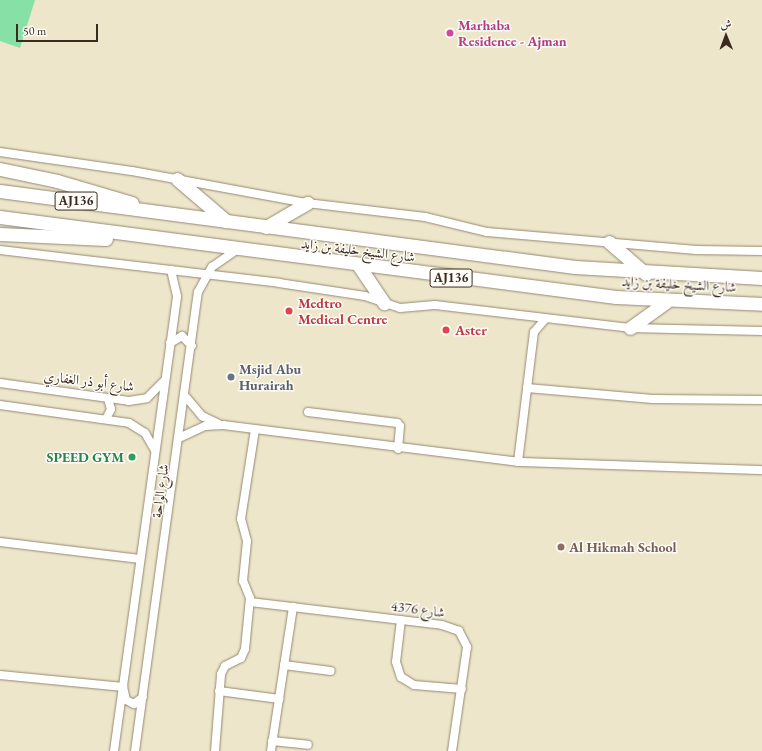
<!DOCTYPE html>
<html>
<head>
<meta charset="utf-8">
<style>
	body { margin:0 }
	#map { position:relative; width:762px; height:751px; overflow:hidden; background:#eee6ca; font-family:"EB Garamond",Amiri,serif }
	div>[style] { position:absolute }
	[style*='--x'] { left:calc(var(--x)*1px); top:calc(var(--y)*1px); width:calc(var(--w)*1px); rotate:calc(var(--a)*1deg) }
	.green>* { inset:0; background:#87e0a6 }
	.roads { filter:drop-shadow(0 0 1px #948874) drop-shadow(0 0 1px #948874) }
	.street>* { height:8px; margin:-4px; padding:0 4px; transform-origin:4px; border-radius:4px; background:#fff }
	.primary>* { height:13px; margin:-6.5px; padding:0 6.5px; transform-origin:6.5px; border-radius:6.5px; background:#fff }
	.dots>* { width:11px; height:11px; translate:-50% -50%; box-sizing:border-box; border:2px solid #fdfcf7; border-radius:50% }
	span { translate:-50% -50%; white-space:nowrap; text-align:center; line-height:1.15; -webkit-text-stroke:3px #fdfcf7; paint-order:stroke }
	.shield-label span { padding:1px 3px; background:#fdfcf7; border:1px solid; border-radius:3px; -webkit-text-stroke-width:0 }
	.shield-label { font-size:13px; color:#3b2a1e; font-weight:700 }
	.hotel-label { font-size:14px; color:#b23c85; font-weight:700 }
	.left { translate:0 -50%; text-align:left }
	.street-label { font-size:14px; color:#3b2a1e }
	.health-label { font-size:14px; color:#be3a42; font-weight:700 }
	.worship-label { font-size:14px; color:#5b616d; font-weight:700 }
	.leisure-label { font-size:14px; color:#27864d; font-weight:700 }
	.right { translate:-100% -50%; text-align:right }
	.education-label { font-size:14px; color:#785e54; font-weight:700 }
	.north { position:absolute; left:706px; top:16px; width:40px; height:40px; -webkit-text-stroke:3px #fdfcf7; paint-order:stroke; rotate:359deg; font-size:11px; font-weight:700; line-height:16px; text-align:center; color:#3b2a1e }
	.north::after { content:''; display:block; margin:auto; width:14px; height:18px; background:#3b2a1e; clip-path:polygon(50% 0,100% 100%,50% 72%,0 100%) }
	.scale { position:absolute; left:16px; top:24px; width:82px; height:18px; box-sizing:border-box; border:2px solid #3b2a1e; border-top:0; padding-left:5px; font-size:12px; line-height:14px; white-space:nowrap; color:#3b2a1e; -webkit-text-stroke:3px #fdfcf7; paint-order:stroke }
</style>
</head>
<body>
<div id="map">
	<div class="green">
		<div style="clip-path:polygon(0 0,35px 0,20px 48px,0 41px)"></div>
	</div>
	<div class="roads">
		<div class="street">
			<div style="--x:0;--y:152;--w:133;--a:8.2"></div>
			<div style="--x:132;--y:171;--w:178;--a:10.4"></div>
			<div style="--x:307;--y:203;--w:119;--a:6.8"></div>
			<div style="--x:425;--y:217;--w:64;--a:13.6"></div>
			<div style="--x:487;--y:232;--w:210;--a:4.9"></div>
			<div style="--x:696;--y:250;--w:66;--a:0.9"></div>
			<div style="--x:0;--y:250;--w:281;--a:6.7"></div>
			<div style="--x:279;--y:283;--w:87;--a:8.6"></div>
			<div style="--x:365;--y:296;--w:37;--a:19"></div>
			<div style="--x:400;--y:308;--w:35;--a:-5"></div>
			<div style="--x:435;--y:305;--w:196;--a:6.7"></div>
			<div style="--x:630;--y:328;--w:132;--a:1.3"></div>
			<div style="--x:170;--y:343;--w:14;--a:-30"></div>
			<div style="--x:182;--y:336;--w:14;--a:45"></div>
			<div style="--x:0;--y:383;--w:130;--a:7.9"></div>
			<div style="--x:129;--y:401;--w:18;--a:-9"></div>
			<div style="--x:147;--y:398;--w:24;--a:-45"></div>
			<div style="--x:527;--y:388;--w:126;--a:5"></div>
			<div style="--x:653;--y:399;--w:109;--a:0.5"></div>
			<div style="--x:186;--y:397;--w:25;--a:50"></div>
			<div style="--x:202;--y:416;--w:19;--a:25"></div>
			<div style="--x:0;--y:405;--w:130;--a:7.9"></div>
			<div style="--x:129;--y:423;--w:19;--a:32"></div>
			<div style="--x:145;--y:433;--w:20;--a:60"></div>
			<div style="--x:308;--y:412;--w:90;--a:7"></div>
			<div style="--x:397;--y:423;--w:4;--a:45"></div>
			<div style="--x:400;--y:426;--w:23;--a:95"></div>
			<div style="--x:106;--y:419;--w:11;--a:-63"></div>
			<div style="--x:111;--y:409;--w:10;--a:-107"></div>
			<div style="--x:181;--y:437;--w:26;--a:-25"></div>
			<div style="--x:205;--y:426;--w:18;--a:-3"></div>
			<div style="--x:223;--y:425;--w:297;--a:7.1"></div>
			<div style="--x:518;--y:462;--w:244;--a:1.9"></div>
			<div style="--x:518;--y:462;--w:131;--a:-83"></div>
			<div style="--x:534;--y:332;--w:18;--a:-49"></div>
			<div style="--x:0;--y:542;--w:141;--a:6.9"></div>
			<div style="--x:250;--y:602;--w:193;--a:6.8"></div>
			<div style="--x:442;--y:625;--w:18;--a:19"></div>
			<div style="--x:459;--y:631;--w:18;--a:63"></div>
			<div style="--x:467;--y:647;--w:105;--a:98.2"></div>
			<div style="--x:401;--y:620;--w:42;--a:96.8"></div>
			<div style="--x:396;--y:662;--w:16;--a:72"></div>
			<div style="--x:401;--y:677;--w:15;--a:32"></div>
			<div style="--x:414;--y:685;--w:48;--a:4.8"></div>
			<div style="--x:284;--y:665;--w:47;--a:7.3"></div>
			<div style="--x:0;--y:675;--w:124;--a:5.6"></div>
			<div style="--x:123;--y:687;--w:13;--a:77"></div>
			<div style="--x:126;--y:700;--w:9;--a:27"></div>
			<div style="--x:134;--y:704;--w:11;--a:-38"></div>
			<div style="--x:219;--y:691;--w:61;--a:7.6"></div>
			<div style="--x:272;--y:741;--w:36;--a:6"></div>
			<div style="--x:114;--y:751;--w:459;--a:-82.1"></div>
			<div style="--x:177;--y:296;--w:27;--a:-103"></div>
			<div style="--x:135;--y:751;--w:463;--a:-82.2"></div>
			<div style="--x:198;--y:292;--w:29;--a:-61"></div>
			<div style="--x:212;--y:267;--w:29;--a:-35"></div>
			<div style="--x:215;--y:751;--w:77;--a:-85.5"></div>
			<div style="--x:221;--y:674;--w:9;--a:-63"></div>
			<div style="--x:225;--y:666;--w:18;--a:-27"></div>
			<div style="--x:241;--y:658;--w:10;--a:-66"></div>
			<div style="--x:245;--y:649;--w:51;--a:-84.4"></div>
			<div style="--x:250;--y:598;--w:18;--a:-112"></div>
			<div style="--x:243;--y:581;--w:40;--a:-84.3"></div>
			<div style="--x:247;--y:541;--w:23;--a:-105"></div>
			<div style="--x:241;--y:519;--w:90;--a:-81.1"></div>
			<div style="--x:271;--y:751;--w:146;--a:-81.3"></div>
		</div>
		<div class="primary">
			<div style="--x:0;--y:169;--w:58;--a:11.9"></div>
			<div style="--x:57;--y:181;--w:78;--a:16.3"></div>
			<div style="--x:177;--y:179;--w:65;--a:40.6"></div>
			<div style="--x:0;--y:191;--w:580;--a:7.53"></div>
			<div style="--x:575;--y:267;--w:187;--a:3.4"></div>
			<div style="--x:0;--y:217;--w:621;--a:7.4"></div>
			<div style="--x:616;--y:297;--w:146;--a:2.7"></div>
			<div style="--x:266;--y:227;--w:48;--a:-30.3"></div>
			<div style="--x:0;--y:234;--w:106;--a:2.7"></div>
			<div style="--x:609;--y:242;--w:49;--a:40.9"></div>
			<div style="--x:359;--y:266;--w:45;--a:56"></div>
			<div style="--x:630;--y:328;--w:44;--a:-35.8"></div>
		</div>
	</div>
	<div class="dots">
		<div style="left:450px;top:33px;background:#d1479c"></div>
		<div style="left:289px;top:311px;background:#e0444e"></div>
		<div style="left:446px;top:330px;background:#e0444e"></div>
		<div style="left:231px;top:377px;background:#6b7280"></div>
		<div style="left:132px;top:457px;background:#2e9e5b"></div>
		<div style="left:561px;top:547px;background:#8d6e63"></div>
	</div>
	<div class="shield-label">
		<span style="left:76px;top:201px">AJ136</span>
		<span style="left:451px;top:278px">AJ136</span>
	</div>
	<div class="hotel-label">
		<span class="left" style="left:458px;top:33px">Marhaba<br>Residence - Ajman</span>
	</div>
	<div class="street-label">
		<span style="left:358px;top:250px;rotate:7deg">شارع الشيخ خليفة بن زايد</span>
		<span style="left:679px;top:284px;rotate:3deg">شارع الشيخ خليفة بن زايد</span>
		<span style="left:89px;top:381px;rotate:7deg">شارع أبو ذر الغفاري</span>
		<span style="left:160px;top:491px;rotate:-82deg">شارع الواحة</span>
		<span style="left:418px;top:609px;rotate:7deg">شارع 4376</span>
	</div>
	<div class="health-label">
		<span class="left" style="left:298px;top:311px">Medtro<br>Medical Centre</span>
		<span class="left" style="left:455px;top:330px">Aster</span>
	</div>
	<div class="worship-label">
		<span class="left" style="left:239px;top:377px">Msjid Abu<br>Hurairah</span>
	</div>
	<div class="leisure-label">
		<span class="right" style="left:124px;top:457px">SPEED GYM</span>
	</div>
	<div class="education-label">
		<span class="left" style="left:569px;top:547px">Al Hikmah School</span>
	</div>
	<div class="north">ش</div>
	<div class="scale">50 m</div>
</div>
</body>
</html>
